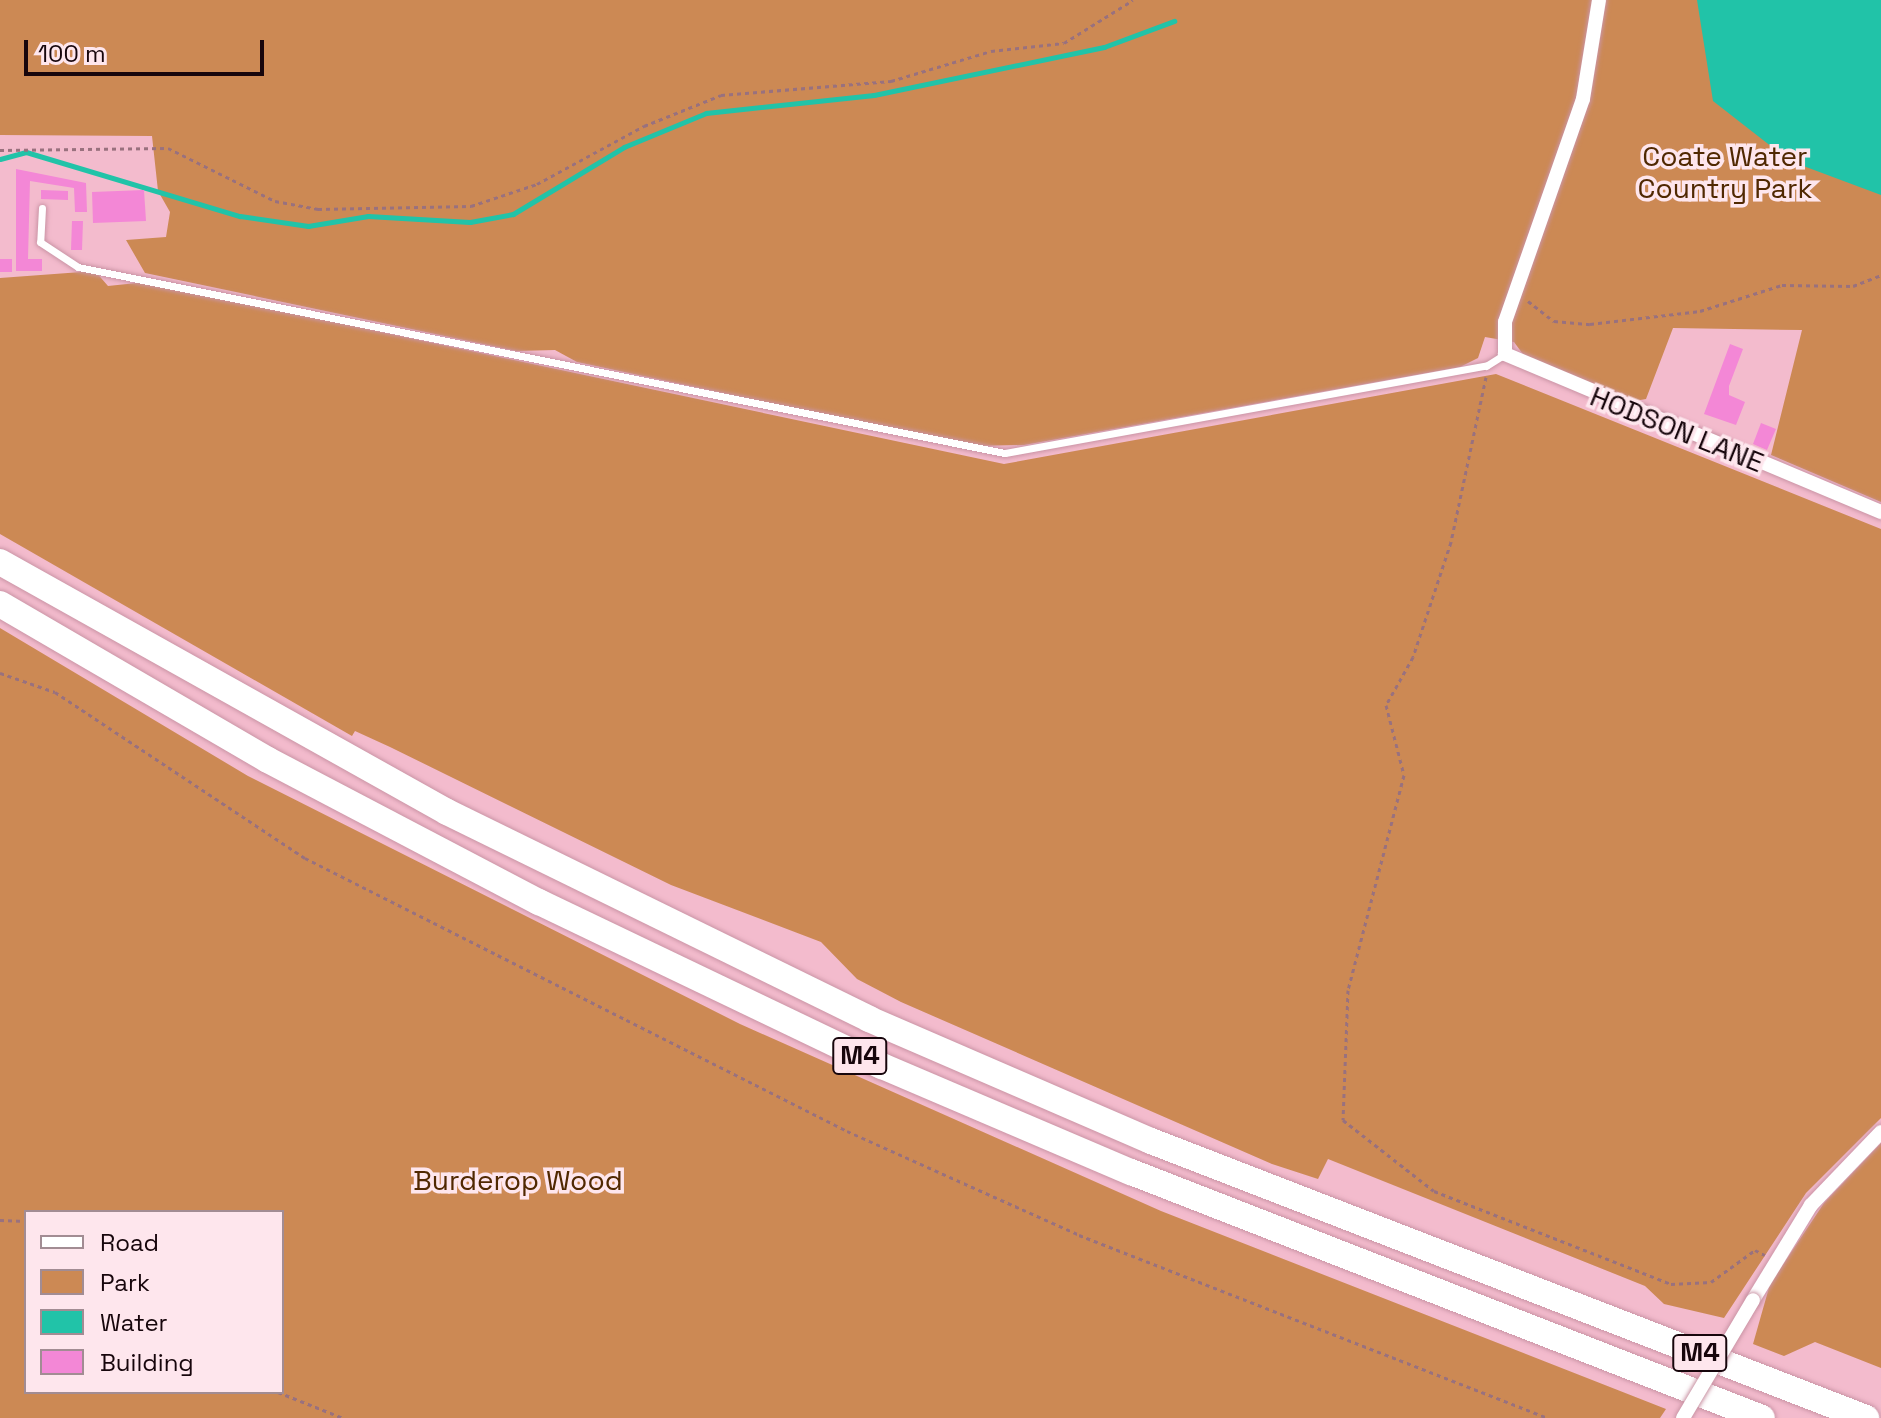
<!DOCTYPE html>
<html>
<head>
<meta charset="utf-8">
<style>
	body { margin:0 }
	#map { position:relative; width:1881px; height:1418px; overflow:hidden; background:#f3bbcd; font-family:"Space Grotesk",sans-serif }
	div>[style] { position:absolute }
	[style*='--x'] { left:calc(var(--x)*1px); top:calc(var(--y)*1px); width:calc(var(--w)*1px); rotate:calc(var(--a)*1deg) }
	.green>* { inset:0; background:#cc8954 }
	.water>* { inset:0; background:#21c3a8 }
	.stream>* { height:5px; margin:-2.5px; padding:0 2.5px; transform-origin:2.5px; border-radius:2.5px; background:#21c3a8 }
	.building>* { inset:0; background:#f387d6 }
	.path>* { height:3px; margin-top:-1.5px; transform-origin:0; background:repeating-linear-gradient(90deg,#99717e 0 4px,transparent 0 8px) }
	.roads { filter:drop-shadow(0 0 2px #ca94a5) drop-shadow(0 0 2px #ca94a5) }
	.service>* { height:7px; margin:-3.5px; padding:0 3.5px; transform-origin:3.5px; border-radius:3.5px; background:#fff }
	.minor>* { height:14px; margin:-7px; padding:0 7px; transform-origin:7px; border-radius:7px; background:#fff }
	.motorway>* { height:26px; margin:-13px; padding:0 13px; transform-origin:13px; border-radius:13px; background:#fff }
	.bridges { filter:drop-shadow(0 0 2px #ca94a5) drop-shadow(0 0 2px #ca94a5) }
	.minor-bridge>* { height:14px; margin:-7px; padding:0 7px; transform-origin:7px; border-radius:7px; background:#fff }
	span { translate:-50% -50%; white-space:nowrap; text-align:center; line-height:1.15; -webkit-text-stroke:7px #fee6ed; paint-order:stroke }
	.shield-label span { padding:2px 6px; background:#fee6ed; border:2px solid; border-radius:6px; -webkit-text-stroke-width:0 }
	.shield-label { font-size:26px; color:#17060c; font-weight:700 }
	.park-label { font-size:28px; color:#502801 }
	.street-label { font-size:28px; color:#17060c }
	.legend { position:absolute; left:24px; top:1210px; width:260px; height:184px; box-sizing:border-box; background:#fee6ed; border:2px solid #a28c93; margin:0; padding:10px 14px; list-style:none; font-size:24px; color:#17060c }
	.legend li { display:flex; align-items:center; gap:16px; height:40px }
	.legend b { width:40px; border:2px solid #a28c93 }
	.scale { position:absolute; left:24px; top:40px; width:240px; height:36px; box-sizing:border-box; border:4px solid #17060c; border-top:0; padding-left:10px; font-size:24px; line-height:28px; white-space:nowrap; color:#17060c; -webkit-text-stroke:6px #fee6ed; paint-order:stroke }
</style>
</head>
<body>
<div id="map">
	<div class="green">
		<div style="clip-path:polygon(0 0,1881px 0,1881px 502px,1771px 455px,1802px 330px,1673px 328px,1646px 399px,1629px 402px,1525px 357px,1514px 342px,1485px 337px,1478px 358px,1460px 367px,1024px 445px,973px 446px,577px 362px,555px 350px,516px 351px,145px 273px,126px 240px,166px 237px,170px 212px,158px 191px,152px 136px,0 135px)"></div>
		<div style="clip-path:polygon(95px 271px,108px 286px,146px 282px,1004px 464px,1496px 374px,1881px 529px,1881px 1118px,1806px 1193px,1724px 1318px,1664px 1304px,1645px 1286px,1328px 1159px,1318px 1179px,1272px 1164px,901px 1002px,857px 979px,821px 942px,671px 885px,390px 747px,355px 731px,352px 736px,0 534px,0 278px)"></div>
		<div style="clip-path:polygon(evenodd,0 628px,248px 776px,740px 1024px,1161px 1211px,1666px 1409px,1660px 1418px,0 1418px,0 628px,282px 1212px,282px 1392px,26px 1392px,26px 1212px,282px 1212px)"></div>
		<div style="clip-path:polygon(1881px 1143px,1881px 1368px,1815px 1342px,1784px 1356px,1753px 1344px,1770px 1284px,1824px 1203px)"></div>
	</div>
	<div class="water">
		<div style="clip-path:polygon(1697px 0,1881px 0,1881px 195px,1790px 161px,1713px 101px)"></div>
	</div>
	<div class="stream">
		<div style="--x:0;--y:159;--w:27;--a:-15"></div>
		<div style="--x:26;--y:152;--w:223;--a:16.7"></div>
		<div style="--x:240;--y:216;--w:69;--a:8.4"></div>
		<div style="--x:308;--y:226;--w:61;--a:-9.5"></div>
		<div style="--x:368;--y:216;--w:102;--a:3.4"></div>
		<div style="--x:470;--y:222;--w:44;--a:-10.5"></div>
		<div style="--x:513;--y:214;--w:130;--a:-31.1"></div>
		<div style="--x:624;--y:147;--w:89;--a:-22.5"></div>
		<div style="--x:706;--y:113;--w:169;--a:-6.1"></div>
		<div style="--x:874;--y:95;--w:235;--a:-11.8"></div>
		<div style="--x:1104;--y:47;--w:75;--a:-20.4"></div>
	</div>
	<div class="building">
		<div style="clip-path:polygon(16px 169px,86px 183px,87px 212px,75px 212px,74px 188px,30px 181px,28px 259px,42px 259px,42px 271px,16px 271px)"></div>
		<div style="clip-path:polygon(41px 190px,68px 191px,68px 200px,41px 199px)"></div>
		<div style="clip-path:polygon(144px 190px,146px 221px,93px 223px,92px 192px)"></div>
		<div style="clip-path:polygon(72px 221px,83px 221px,82px 250px,71px 250px)"></div>
		<div style="clip-path:polygon(0 259px,12px 259px,12px 272px,0 272px)"></div>
		<div style="clip-path:polygon(1730px 344px,1743px 349px,1729px 386px,1729px 395px,1745px 402px,1736px 425px,1704px 414px)"></div>
		<div style="clip-path:polygon(1761px 423px,1776px 429px,1767px 450px,1753px 444px)"></div>
	</div>
	<div class="path">
		<div style="--x:0;--y:150;--w:168;--a:-0.7"></div>
		<div style="--x:168;--y:148;--w:119;--a:26.4"></div>
		<div style="--x:275;--y:201;--w:44;--a:10.5"></div>
		<div style="--x:318;--y:209;--w:153;--a:-1.1"></div>
		<div style="--x:471;--y:206;--w:70;--a:-18.4"></div>
		<div style="--x:537;--y:184;--w:122;--a:-28.5"></div>
		<div style="--x:644;--y:126;--w:83;--a:-21.9"></div>
		<div style="--x:721;--y:95;--w:171;--a:-4.7"></div>
		<div style="--x:891;--y:81;--w:104;--a:-16.7"></div>
		<div style="--x:991;--y:51;--w:73;--a:-6.3"></div>
		<div style="--x:1064;--y:43;--w:81;--a:-31.9"></div>
		<div style="--x:1528;--y:301;--w:33;--a:38"></div>
		<div style="--x:1554;--y:321;--w:36;--a:5"></div>
		<div style="--x:1590;--y:324;--w:111;--a:-6.7"></div>
		<div style="--x:1700;--y:311;--w:86;--a:-17.6"></div>
		<div style="--x:1782;--y:285;--w:71;--a:0.8"></div>
		<div style="--x:1853;--y:286;--w:30;--a:-21"></div>
		<div style="--x:1486;--y:377;--w:169;--a:102"></div>
		<div style="--x:1451;--y:542;--w:121;--a:108.3"></div>
		<div style="--x:1413;--y:657;--w:55;--a:119.4"></div>
		<div style="--x:1386;--y:705;--w:72;--a:75.6"></div>
		<div style="--x:1404;--y:775;--w:222;--a:104.6"></div>
		<div style="--x:1348;--y:990;--w:130;--a:92.2"></div>
		<div style="--x:1343;--y:1120;--w:115;--a:38"></div>
		<div style="--x:1434;--y:1191;--w:255;--a:21.4"></div>
		<div style="--x:1671;--y:1284;--w:40;--a:-2.9"></div>
		<div style="--x:1711;--y:1282;--w:54;--a:-36"></div>
		<div style="--x:1755;--y:1250;--w:11;--a:27"></div>
		<div style="--x:0;--y:673;--w:58;--a:19.1"></div>
		<div style="--x:55;--y:692;--w:300;--a:33.6"></div>
		<div style="--x:305;--y:858;--w:607;--a:26.73"></div>
		<div style="--x:847;--y:1131;--w:254;--a:24.1"></div>
		<div style="--x:1079;--y:1235;--w:503;--a:21.32"></div>
		<div style="--x:0;--y:1220;--w:26;--a:2"></div>
		<div style="--x:278;--y:1392;--w:70;--a:21.8"></div>
	</div>
	<div class="roads">
		<div class="service">
			<div style="--x:42;--y:208;--w:34;--a:93"></div>
			<div style="--x:40;--y:242;--w:45;--a:33.3"></div>
			<div style="--x:78;--y:267;--w:945;--a:11.35"></div>
			<div style="--x:1005;--y:453;--w:489;--a:-10.3"></div>
			<div style="--x:1486;--y:366;--w:22;--a:-32"></div>
		</div>
		<div class="minor">
			<div style="--x:1599;--y:0;--w:100;--a:99.2"></div>
			<div style="--x:1583;--y:99;--w:236;--a:109.3"></div>
			<div style="--x:1505;--y:322;--w:32;--a:90"></div>
			<div style="--x:1505;--y:354;--w:408;--a:22.8"></div>
			<div style="--x:1753;--y:1300;--w:111;--a:-58.6"></div>
			<div style="--x:1811;--y:1205;--w:101;--a:-46.2"></div>
		</div>
		<div class="motorway">
			<div style="--x:0;--y:562;--w:512;--a:29.22"></div>
			<div style="--x:447;--y:812;--w:470;--a:26.1"></div>
			<div style="--x:869;--y:1019;--w:307;--a:23.4"></div>
			<div style="--x:1151;--y:1141;--w:767;--a:21.18"></div>
			<div style="--x:0;--y:604;--w:310;--a:30.2"></div>
			<div style="--x:268;--y:760;--w:306;--a:27.7"></div>
			<div style="--x:539;--y:902;--w:380;--a:25.6"></div>
			<div style="--x:882;--y:1066;--w:271;--a:23.1"></div>
			<div style="--x:1131;--y:1172;--w:677;--a:21.3"></div>
		</div>
	</div>
	<div class="bridges">
		<div class="minor-bridge">
			<div style="--x:1683;--y:1418;--w:137;--a:-59.3"></div>
		</div>
	</div>
	<div class="shield-label">
		<span style="left:860px;top:1056px">M4</span>
		<span style="left:1700px;top:1353px">M4</span>
	</div>
	<div class="park-label">
		<span style="left:1725px;top:172px">Coate Water<br>Country Park</span>
		<span style="left:518px;top:1180px">Burderop Wood</span>
	</div>
	<div class="street-label">
		<span style="left:1677px;top:429px;rotate:22deg">HODSON LANE</span>
	</div>
	<ul class="legend">
	<li><b style="height:10px;background:#fff"></b>Road</li>
	<li><b style="height:22px;background:#cc8954"></b>Park</li>
	<li><b style="height:22px;background:#21c3a8"></b>Water</li>
	<li><b style="height:22px;background:#f387d6"></b>Building</li>
	</ul>
	<div class="scale">100 m</div>
</div>
</body>
</html>
